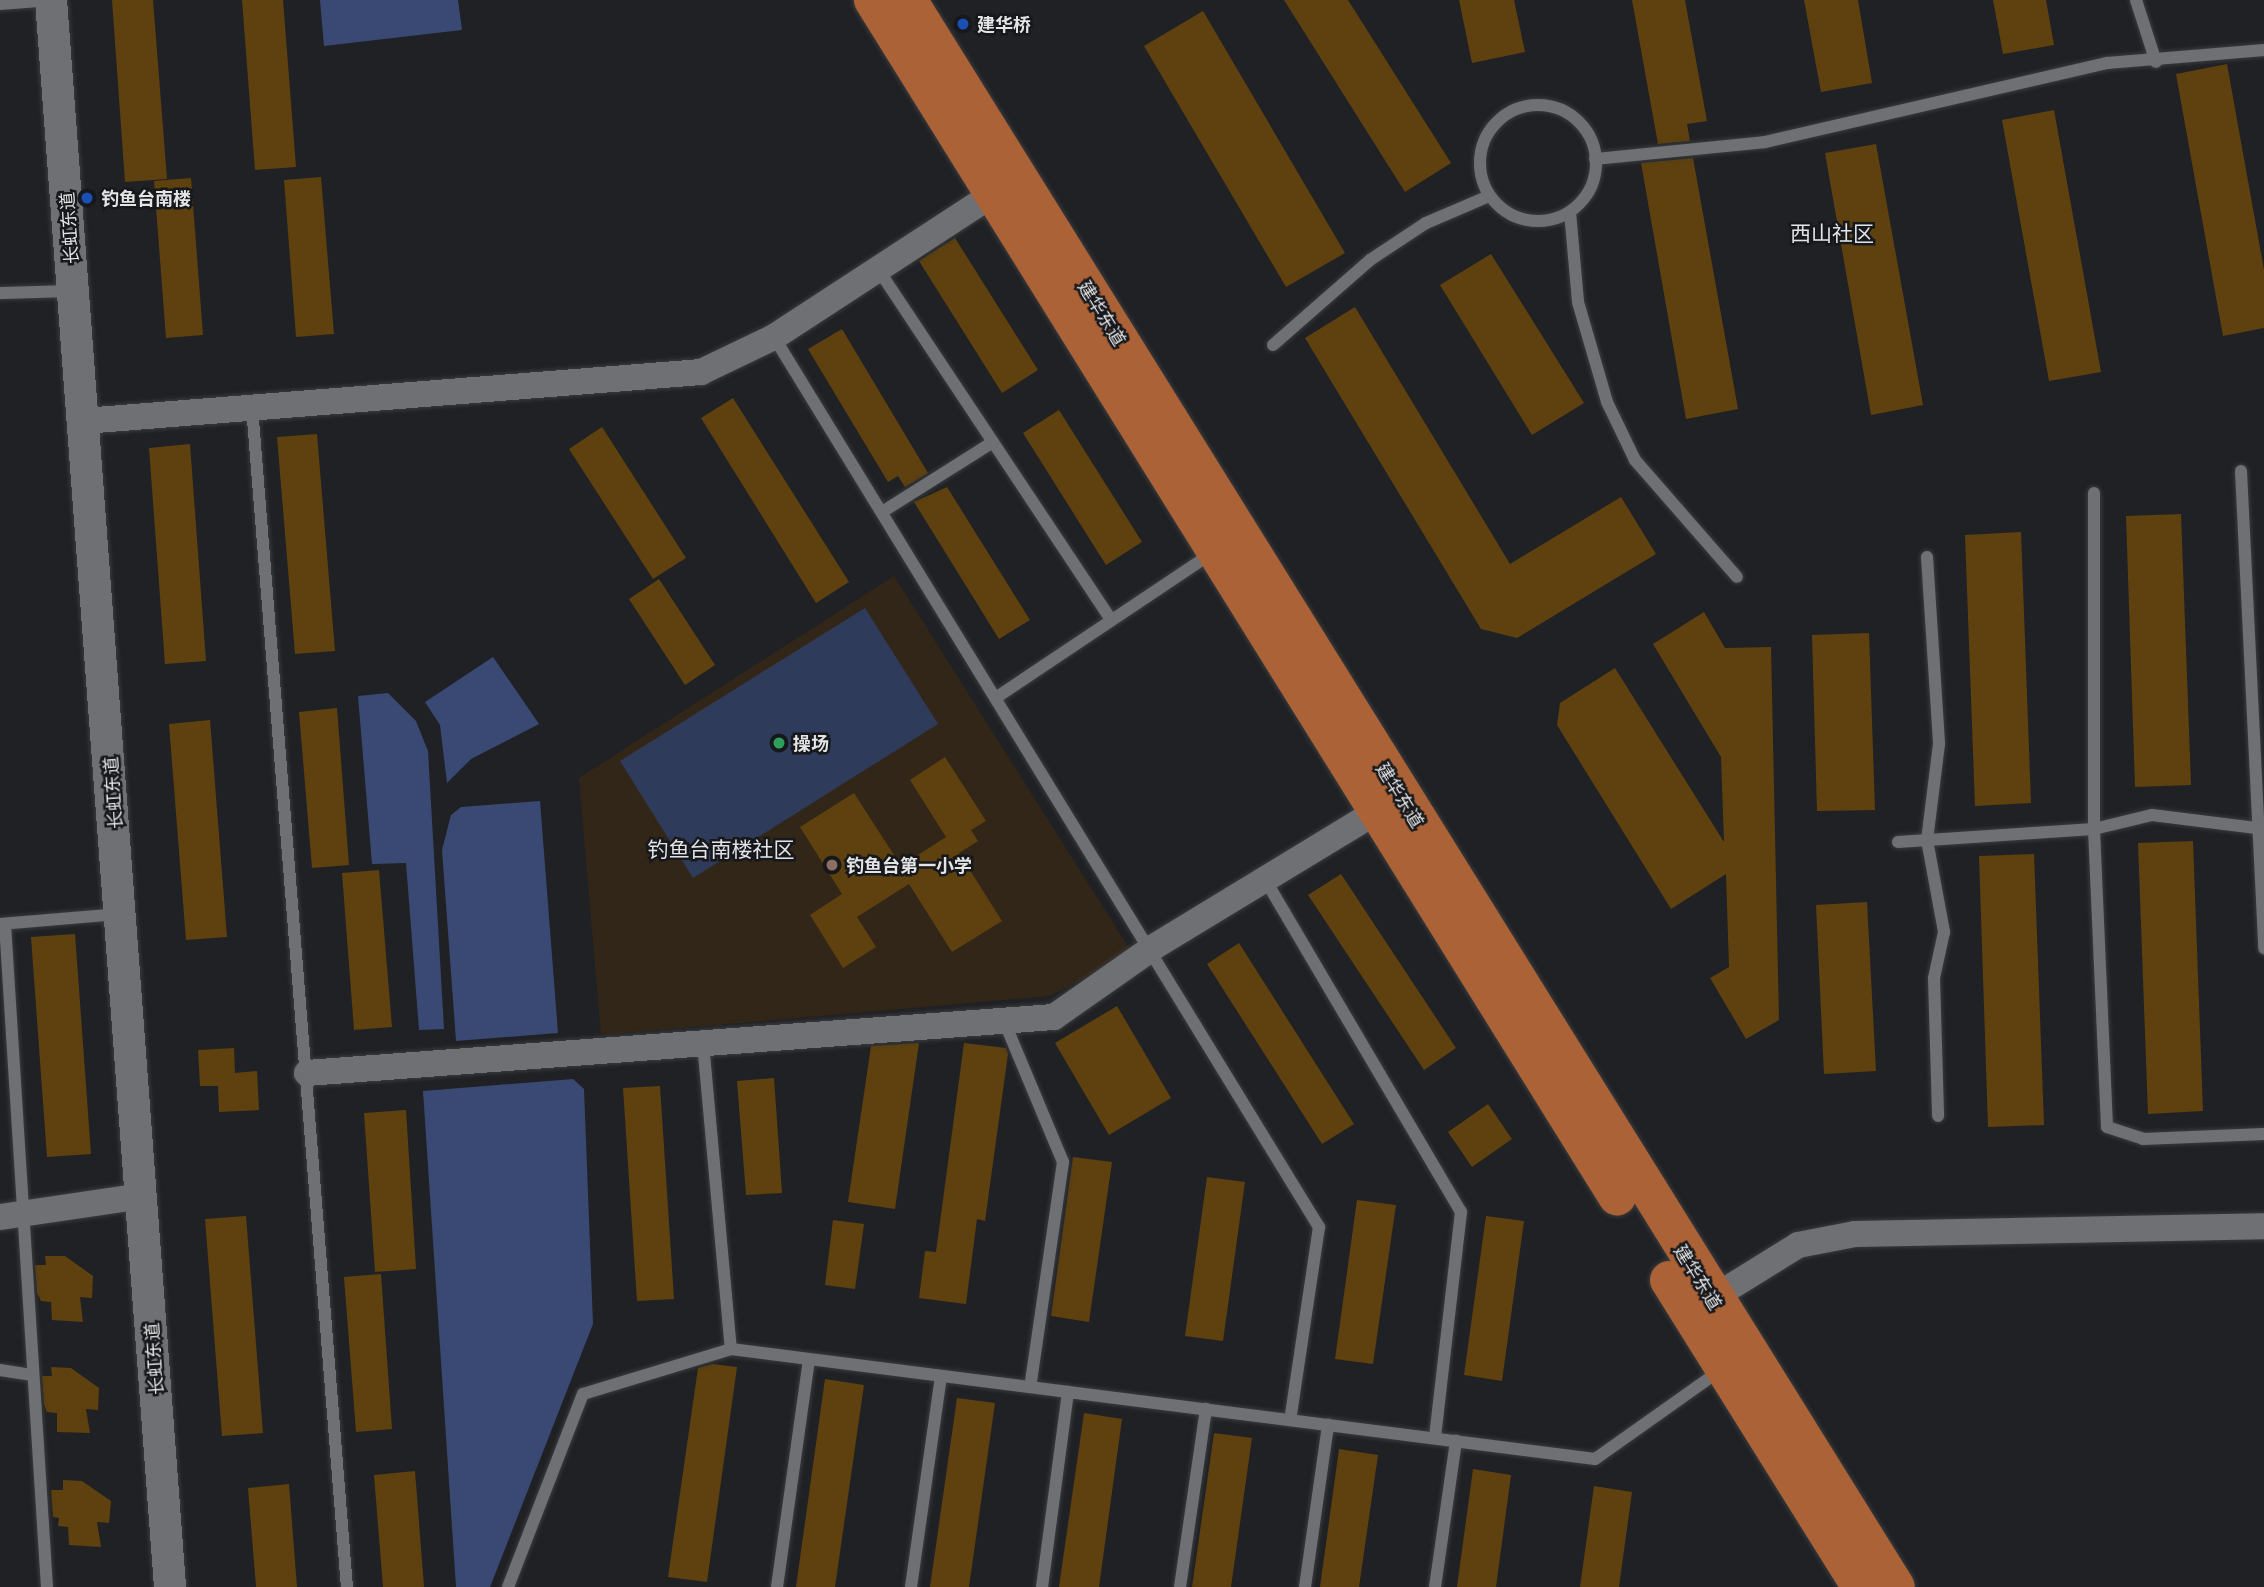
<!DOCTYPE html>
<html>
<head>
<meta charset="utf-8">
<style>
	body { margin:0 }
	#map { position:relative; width:2264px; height:1587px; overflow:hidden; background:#202124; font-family:Ubuntu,"Noto Sans SC",sans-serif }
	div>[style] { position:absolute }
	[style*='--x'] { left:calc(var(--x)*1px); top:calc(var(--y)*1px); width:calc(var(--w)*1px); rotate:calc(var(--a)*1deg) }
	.education>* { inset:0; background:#322618 }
	.green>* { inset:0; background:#2f3b5b }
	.forest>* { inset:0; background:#3a4974 }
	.building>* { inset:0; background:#5e410f }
	.roads { filter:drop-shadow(0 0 2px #3a3b3d) drop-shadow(0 0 2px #3a3b3d) }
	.service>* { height:12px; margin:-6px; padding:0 6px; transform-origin:6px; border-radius:6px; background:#6f7073 }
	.service>.ring { margin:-6px; padding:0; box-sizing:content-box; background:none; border:12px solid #6f7073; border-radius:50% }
	.minor>* { height:26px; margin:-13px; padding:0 13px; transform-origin:13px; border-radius:13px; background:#6f7073 }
	.tertiary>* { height:32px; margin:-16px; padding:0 16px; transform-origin:16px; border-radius:16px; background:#6f7073 }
	.primary>* { height:38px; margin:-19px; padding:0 19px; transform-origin:19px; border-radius:19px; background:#ac6237 }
	.dots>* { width:19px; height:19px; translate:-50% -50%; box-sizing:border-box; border:4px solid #17181b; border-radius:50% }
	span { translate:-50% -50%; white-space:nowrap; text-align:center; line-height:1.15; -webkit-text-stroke:5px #17181b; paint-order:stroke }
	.poi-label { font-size:18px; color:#e3e4e6; font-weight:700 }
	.left { translate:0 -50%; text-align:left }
	.street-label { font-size:18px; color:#e3e4e6 }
	.quarter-label { font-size:21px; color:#e1e3e7 }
</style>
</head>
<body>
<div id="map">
	<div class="education">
		<div style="clip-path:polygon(894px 576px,1132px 953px,1050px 996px,601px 1035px,579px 778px)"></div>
	</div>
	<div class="green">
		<div style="clip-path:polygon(865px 608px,938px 724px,693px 878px,620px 761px)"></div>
	</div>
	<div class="forest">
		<div style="clip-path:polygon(320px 0,458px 0,462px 30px,324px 46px)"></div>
		<div style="clip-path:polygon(493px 657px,539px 724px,471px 759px,447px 783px,440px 725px,425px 702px)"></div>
		<div style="clip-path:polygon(388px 693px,416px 721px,428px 751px,444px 1029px,419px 1030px,406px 863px,372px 864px,358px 696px)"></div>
		<div style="clip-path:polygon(540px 801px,558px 1033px,456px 1041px,442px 850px,451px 815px,461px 807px)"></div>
		<div style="clip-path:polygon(573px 1079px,584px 1089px,593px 1324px,490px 1587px,456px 1587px,423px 1091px)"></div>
	</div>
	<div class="building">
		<div style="clip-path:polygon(112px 0,153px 0,167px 179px,125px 182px)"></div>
		<div style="clip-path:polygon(242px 0,283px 0,296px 167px,255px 170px)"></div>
		<div style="clip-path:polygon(1284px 0,1348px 0,1451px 163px,1405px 192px)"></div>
		<div style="clip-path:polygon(1459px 0,1514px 0,1525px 52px,1472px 63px)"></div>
		<div style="clip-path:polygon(1632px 0,1685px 0,1707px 121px,1687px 124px,1690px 141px,1658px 144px)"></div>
		<div style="clip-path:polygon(1804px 0,1858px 0,1872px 83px,1821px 92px)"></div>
		<div style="clip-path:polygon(1993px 0,2046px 0,2054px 45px,2003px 54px)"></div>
		<div style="clip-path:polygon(1203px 11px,1345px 253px,1286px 287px,1144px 46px)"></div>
		<div style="clip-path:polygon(2227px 64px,2264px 270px,2264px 328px,2223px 336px,2176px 74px)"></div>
		<div style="clip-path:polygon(2054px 110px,2101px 372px,2049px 381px,2002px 120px)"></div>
		<div style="clip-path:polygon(1876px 144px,1923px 405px,1871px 415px,1825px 153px)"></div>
		<div style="clip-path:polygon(1693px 158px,1738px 409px,1686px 419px,1641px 163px)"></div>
		<div style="clip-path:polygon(321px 177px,334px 334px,296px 337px,284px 180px)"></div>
		<div style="clip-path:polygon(191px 178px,203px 335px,166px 338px,154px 181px)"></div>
		<div style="clip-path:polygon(955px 238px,1038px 370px,1002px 393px,919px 261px)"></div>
		<div style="clip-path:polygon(1491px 254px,1584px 403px,1532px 435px,1440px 285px)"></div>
		<div style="clip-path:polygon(1355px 307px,1510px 564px,1621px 497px,1656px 554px,1517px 638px,1481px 629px,1305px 338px)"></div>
		<div style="clip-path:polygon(842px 329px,928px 473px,905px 487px,898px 476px,888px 482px,808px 349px)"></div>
		<div style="clip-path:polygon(733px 398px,849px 582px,816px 603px,701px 418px)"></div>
		<div style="clip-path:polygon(1059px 410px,1142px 542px,1106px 565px,1023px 433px)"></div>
		<div style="clip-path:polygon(602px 427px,686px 558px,653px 579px,569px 449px)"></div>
		<div style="clip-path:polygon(317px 434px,335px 651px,295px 654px,277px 437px)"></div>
		<div style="clip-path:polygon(190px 444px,206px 661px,165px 664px,149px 448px)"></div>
		<div style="clip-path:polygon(947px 487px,1030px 620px,999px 639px,914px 502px)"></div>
		<div style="clip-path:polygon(2181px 514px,2191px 785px,2135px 787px,2126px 516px)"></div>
		<div style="clip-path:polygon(2021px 532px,2031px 803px,1975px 806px,1965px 535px)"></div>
		<div style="clip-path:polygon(659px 579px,715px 665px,685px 685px,629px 599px)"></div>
		<div style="clip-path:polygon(1704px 612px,1725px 648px,1771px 647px,1779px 1020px,1746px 1039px,1710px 978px,1729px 967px,1726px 874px,1671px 909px,1557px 725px,1560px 703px,1615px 668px,1724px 842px,1721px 757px,1653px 644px)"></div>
		<div style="clip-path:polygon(1869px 633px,1875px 810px,1817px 811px,1812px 635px)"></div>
		<div style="clip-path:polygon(337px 708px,349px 865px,312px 868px,299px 712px)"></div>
		<div style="clip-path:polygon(210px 720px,227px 937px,186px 940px,169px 724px)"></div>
		<div style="clip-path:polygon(945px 757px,986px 821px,971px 830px,978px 841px,959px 853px,1002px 921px,952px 952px,909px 884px,857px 917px,876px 947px,843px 968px,810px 915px,842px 894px,800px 827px,854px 793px,901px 866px,946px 837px,910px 780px)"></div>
		<div style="clip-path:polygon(2193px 841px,2203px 1111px,2148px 1114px,2138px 843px)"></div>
		<div style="clip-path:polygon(2034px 854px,2044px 1125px,1988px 1127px,1979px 856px)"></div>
		<div style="clip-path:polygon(379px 870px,392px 1027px,354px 1030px,342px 873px)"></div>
		<div style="clip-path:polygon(1341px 874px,1456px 1048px,1424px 1070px,1308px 895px)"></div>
		<div style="clip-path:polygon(1867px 902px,1876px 1071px,1824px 1074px,1816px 905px)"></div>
		<div style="clip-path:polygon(75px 934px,91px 1154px,47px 1157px,31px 937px)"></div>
		<div style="clip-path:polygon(1239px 943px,1354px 1124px,1322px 1144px,1207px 964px)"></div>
		<div style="clip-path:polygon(1117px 1006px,1171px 1098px,1109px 1135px,1055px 1043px)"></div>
		<div style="clip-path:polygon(919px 1043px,895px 1209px,848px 1202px,871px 1046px)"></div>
		<div style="clip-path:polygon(964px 1043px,1006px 1048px,1008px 1054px,985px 1221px,977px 1219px,966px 1304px,919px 1298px,925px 1251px,936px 1252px)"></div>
		<div style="clip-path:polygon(234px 1048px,235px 1073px,257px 1071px,259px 1110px,219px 1112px,218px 1086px,200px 1086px,198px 1050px)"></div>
		<div style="clip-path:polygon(774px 1078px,782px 1193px,746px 1195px,737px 1081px)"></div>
		<div style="clip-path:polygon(660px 1086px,674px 1299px,637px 1301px,623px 1088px)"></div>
		<div style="clip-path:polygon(1488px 1104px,1512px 1139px,1472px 1167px,1448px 1132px)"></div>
		<div style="clip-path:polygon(406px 1110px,416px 1269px,375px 1272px,364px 1113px)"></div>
		<div style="clip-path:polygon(1073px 1157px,1112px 1162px,1089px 1322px,1051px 1316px)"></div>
		<div style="clip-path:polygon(1207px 1177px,1245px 1182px,1223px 1341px,1185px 1336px)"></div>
		<div style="clip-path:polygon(1357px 1200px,1396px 1205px,1373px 1364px,1335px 1359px)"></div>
		<div style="clip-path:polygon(246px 1216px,263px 1433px,222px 1436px,205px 1219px)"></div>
		<div style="clip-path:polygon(1486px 1216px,1524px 1221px,1502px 1381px,1464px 1375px)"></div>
		<div style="clip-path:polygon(833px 1220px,864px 1224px,855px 1289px,825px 1285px)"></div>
		<div style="clip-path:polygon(45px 1256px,65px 1256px,93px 1276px,92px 1298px,80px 1297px,83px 1322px,52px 1320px,51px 1302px,41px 1301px,37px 1293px,35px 1265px,46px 1265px)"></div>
		<div style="clip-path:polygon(381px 1274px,392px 1429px,356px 1432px,344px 1277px)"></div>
		<div style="clip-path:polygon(713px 1364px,737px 1367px,707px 1582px,668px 1577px,698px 1368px)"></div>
		<div style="clip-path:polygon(51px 1367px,71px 1368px,99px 1388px,98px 1410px,86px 1409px,90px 1433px,57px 1432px,57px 1413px,47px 1412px,44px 1404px,42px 1376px,52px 1376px)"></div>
		<div style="clip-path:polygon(825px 1379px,864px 1385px,835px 1587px,796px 1587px)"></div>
		<div style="clip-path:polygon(957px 1398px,995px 1403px,969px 1587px,930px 1587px)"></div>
		<div style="clip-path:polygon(1084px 1413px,1122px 1419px,1099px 1587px,1059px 1587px)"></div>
		<div style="clip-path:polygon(1214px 1433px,1252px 1438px,1231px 1587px,1192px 1587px)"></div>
		<div style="clip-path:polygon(1339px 1449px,1378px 1455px,1359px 1587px,1320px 1587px)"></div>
		<div style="clip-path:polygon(1473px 1469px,1511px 1475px,1496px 1587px,1457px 1587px)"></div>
		<div style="clip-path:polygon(415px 1471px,424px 1587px,383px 1587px,374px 1475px)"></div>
		<div style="clip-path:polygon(63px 1480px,82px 1481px,111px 1501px,109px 1523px,97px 1522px,101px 1547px,69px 1545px,68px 1527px,58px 1526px,59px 1518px,53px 1517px,51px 1490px,63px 1490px)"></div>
		<div style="clip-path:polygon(289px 1484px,297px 1587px,256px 1587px,248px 1488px)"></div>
		<div style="clip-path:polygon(1594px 1486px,1632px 1492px,1619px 1587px,1580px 1587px)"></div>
	</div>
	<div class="roads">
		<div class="service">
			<div style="--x:2136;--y:0;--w:65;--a:72.1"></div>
			<div style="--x:0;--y:4;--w:51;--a:-4.5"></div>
			<div class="ring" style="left:1480px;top:105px;width:104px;height:104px"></div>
			<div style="--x:1595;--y:159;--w:171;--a:-5.7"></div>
			<div style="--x:1765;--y:142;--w:351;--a:-13"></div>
			<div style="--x:2107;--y:63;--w:158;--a:-4.7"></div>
			<div style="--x:1570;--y:212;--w:90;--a:84.9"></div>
			<div style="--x:1578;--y:302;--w:104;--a:73.8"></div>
			<div style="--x:1607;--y:402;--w:64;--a:64.2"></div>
			<div style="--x:1635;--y:460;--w:155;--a:48.9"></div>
			<div style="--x:878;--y:269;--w:421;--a:56.4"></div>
			<div style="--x:0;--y:293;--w:73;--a:-1.6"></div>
			<div style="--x:774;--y:337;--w:1044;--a:58.52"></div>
			<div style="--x:1319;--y:1227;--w:195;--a:98.5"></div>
			<div style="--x:1273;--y:345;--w:129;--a:-41.2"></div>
			<div style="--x:1370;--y:260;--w:67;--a:-33.5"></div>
			<div style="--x:1426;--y:223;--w:69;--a:-23.2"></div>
			<div style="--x:252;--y:407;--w:1184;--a:85.4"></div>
			<div style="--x:2241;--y:471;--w:478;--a:87.2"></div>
			<div style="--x:2094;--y:493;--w:336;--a:90"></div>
			<div style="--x:2094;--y:829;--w:298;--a:87.5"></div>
			<div style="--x:2107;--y:1127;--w:38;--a:18"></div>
			<div style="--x:2143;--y:1139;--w:121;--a:-2.4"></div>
			<div style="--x:882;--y:512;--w:131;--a:-32.2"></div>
			<div style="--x:1927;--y:557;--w:187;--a:86.3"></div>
			<div style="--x:1939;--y:744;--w:97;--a:97.1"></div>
			<div style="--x:1927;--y:840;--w:94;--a:79.5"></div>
			<div style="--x:1944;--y:932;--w:47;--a:102.3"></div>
			<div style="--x:1934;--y:978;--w:138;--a:88.3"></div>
			<div style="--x:997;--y:697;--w:259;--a:-33.8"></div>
			<div style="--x:1898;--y:842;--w:196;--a:-3.8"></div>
			<div style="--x:2094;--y:829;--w:60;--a:-13.6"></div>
			<div style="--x:2152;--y:815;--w:113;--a:7.1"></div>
			<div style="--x:1266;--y:881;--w:384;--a:59.5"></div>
			<div style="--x:1461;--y:1212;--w:227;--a:96.6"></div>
			<div style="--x:0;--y:924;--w:118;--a:-4.8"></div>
			<div style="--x:5;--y:924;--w:664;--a:86.38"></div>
			<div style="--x:1004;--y:1021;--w:153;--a:67.3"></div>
			<div style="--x:1063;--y:1162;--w:227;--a:98.3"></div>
			<div style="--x:703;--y:1043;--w:307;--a:84.8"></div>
			<div style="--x:0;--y:1370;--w:33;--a:9"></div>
			<div style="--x:508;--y:1587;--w:207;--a:-68.8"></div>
			<div style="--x:583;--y:1394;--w:155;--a:-16.9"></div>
			<div style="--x:731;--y:1349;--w:871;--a:7.26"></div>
			<div style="--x:1595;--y:1459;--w:156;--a:-35.3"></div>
			<div style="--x:777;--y:1587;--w:230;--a:-82"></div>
			<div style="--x:911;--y:1587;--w:213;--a:-81.9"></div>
			<div style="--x:1042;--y:1587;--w:197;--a:-82.4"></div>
			<div style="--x:1180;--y:1587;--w:180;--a:-81.7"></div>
			<div style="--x:1305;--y:1587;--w:164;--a:-81.9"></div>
			<div style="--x:1435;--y:1587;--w:148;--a:-81.8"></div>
		</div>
		<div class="minor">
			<div style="--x:84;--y:421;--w:619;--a:-4.54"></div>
			<div style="--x:701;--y:372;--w:81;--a:-25.6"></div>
			<div style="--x:774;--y:337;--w:264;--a:-33.1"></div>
			<div style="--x:307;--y:1073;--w:749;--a:-4.29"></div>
			<div style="--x:1054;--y:1017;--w:120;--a:-35.1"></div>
			<div style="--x:1152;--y:948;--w:263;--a:-31.3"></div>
			<div style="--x:0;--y:1217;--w:144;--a:-8.4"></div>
			<div style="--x:1703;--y:1304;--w:112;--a:-31.8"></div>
			<div style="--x:1798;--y:1245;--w:58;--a:-10.9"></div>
			<div style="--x:1855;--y:1234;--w:409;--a:-1.1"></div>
		</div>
		<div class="tertiary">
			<div style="--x:51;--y:0;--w:1591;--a:85.71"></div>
		</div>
		<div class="primary">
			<div style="--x:873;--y:0;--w:1409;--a:58.12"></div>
			<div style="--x:908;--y:0;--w:1869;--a:58.1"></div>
			<div style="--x:1669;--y:1280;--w:362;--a:58"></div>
		</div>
	</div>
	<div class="dots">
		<div style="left:963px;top:24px;background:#1a4fb4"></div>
		<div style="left:87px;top:198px;background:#1a4fb4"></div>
		<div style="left:779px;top:743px;background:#2e9e5b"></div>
		<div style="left:832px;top:865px;background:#8d6e63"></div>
	</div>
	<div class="poi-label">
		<span class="left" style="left:977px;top:24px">建华桥</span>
		<span class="left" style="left:101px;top:198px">钓鱼台南楼</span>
		<span class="left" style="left:793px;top:743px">操场</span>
		<span class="left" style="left:846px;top:865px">钓鱼台第一小学</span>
	</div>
	<div class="street-label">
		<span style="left:69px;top:228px;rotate:-94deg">长虹东道</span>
		<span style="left:1102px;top:313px;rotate:58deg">建华东道</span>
		<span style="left:113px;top:793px;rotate:-94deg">长虹东道</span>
		<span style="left:1400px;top:795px;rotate:58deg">建华东道</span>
		<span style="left:1698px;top:1277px;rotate:58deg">建华东道</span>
		<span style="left:154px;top:1359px;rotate:-94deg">长虹东道</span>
	</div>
	<div class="quarter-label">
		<span style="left:1832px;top:233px">西山社区</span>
		<span style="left:721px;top:849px">钓鱼台南楼社区</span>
	</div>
</div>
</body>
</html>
